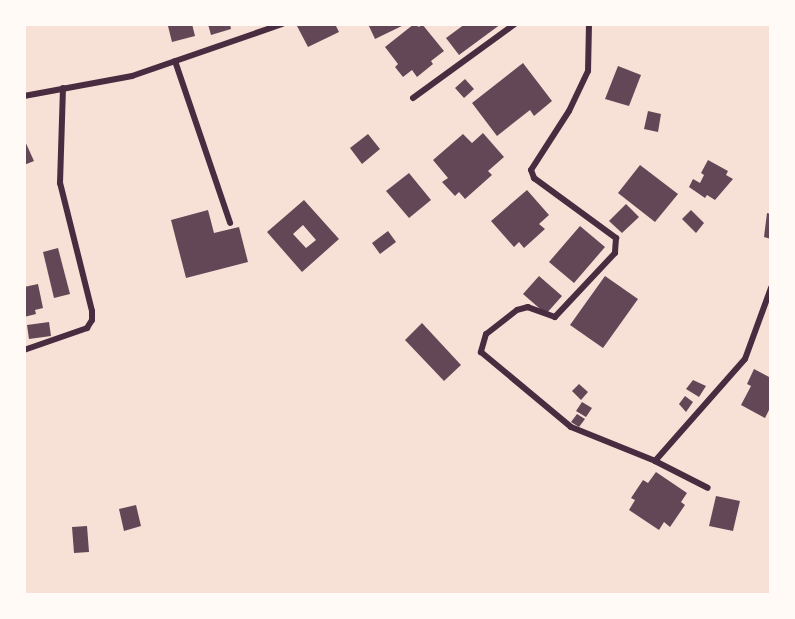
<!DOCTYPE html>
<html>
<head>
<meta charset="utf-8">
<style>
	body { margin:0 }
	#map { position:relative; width:795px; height:619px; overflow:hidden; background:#f7e1d7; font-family:"Open Sans",sans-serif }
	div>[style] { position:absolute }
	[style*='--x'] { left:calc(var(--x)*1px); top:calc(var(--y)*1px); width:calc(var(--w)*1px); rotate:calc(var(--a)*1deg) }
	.building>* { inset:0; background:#644757 }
	.minor>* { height:6px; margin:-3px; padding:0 3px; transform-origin:3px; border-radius:3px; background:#4a2c40 }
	span { translate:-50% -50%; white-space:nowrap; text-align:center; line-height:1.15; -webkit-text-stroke:6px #fffaf5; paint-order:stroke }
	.frame { position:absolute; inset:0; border:26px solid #fffaf5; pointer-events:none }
</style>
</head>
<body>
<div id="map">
	<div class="building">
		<div style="clip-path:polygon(177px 24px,192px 24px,195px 36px,172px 42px,168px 26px)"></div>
		<div style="clip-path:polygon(208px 24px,230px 24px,231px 29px,211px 35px)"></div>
		<div style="clip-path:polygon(301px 24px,335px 24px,339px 32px,308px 47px,297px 26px)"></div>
		<div style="clip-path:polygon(368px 24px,406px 24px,375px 39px)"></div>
		<div style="clip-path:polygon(414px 24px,419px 27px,422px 24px,444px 51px,431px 61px,433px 64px,417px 77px,412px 70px,403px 77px,395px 67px,398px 64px,385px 47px)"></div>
		<div style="clip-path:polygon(465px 24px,501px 24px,459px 55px,446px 38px)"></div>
		<div style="clip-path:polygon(523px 63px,552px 101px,534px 116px,530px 110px,497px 136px,472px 103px)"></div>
		<div style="clip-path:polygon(618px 66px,641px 75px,629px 106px,605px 99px)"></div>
		<div style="clip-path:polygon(465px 79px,474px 89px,464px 98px,455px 88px)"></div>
		<div style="clip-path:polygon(648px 111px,661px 114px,658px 132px,644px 129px)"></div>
		<div style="clip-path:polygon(483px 133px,504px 157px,488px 171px,492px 175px,465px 199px,459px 192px,455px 196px,442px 182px,448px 178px,433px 160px,463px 134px,472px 143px)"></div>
		<div style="clip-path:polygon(368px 134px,380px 149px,362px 164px,350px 148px)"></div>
		<div style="clip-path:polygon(24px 139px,34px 161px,24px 165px)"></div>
		<div style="clip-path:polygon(708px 160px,728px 171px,726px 175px,733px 179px,715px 200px,707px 195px,705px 198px,689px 187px,693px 179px,700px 183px,704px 175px,701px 173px)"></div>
		<div style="clip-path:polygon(640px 165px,678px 194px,655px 222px,618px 193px)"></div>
		<div style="clip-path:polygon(409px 173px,431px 200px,409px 218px,386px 191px)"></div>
		<div style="clip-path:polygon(527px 190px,549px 215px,539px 224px,545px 229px,524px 248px,519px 242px,514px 247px,491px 221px)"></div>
		<div style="clip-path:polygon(evenodd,304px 200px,339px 239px,302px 272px,267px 232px,304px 200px,303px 225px,316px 240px,306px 248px,293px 234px,303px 225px)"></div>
		<div style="clip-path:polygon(626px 204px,639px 217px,622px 233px,609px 221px)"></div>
		<div style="clip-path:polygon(208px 210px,214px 233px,239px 227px,248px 262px,186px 278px,171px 220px)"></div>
		<div style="clip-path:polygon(691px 210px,704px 223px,696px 233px,682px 219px)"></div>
		<div style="clip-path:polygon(767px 213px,771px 214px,771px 239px,764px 237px)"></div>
		<div style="clip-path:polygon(580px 226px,605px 247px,574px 283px,549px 262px)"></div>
		<div style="clip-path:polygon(388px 231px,396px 242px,380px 254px,372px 243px)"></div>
		<div style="clip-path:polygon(58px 248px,70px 294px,54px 298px,43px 252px)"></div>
		<div style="clip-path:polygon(539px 276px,562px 296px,546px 314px,523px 294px)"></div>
		<div style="clip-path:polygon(605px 276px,638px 299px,603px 348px,570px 325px)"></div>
		<div style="clip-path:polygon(38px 284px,43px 308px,35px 310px,36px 314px,24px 317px,24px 287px)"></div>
		<div style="clip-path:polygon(49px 322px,51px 336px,29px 339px,27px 325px)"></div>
		<div style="clip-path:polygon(422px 323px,461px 365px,444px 381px,405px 340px)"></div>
		<div style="clip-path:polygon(754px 369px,771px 378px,771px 406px,765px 418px,741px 405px,751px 386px,747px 384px)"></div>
		<div style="clip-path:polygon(693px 380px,706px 386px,699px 397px,686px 389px)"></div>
		<div style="clip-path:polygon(579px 384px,588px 392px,581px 400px,572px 391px)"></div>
		<div style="clip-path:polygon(685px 396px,693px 402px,686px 412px,679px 404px)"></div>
		<div style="clip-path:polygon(582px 402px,592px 408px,586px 417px,576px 411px)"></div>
		<div style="clip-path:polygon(577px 414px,585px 419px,579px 427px,571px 422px)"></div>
		<div style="clip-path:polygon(656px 472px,687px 493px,681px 502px,685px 505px,670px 527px,664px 522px,659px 530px,629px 510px,635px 500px,631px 498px,643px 480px,648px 483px)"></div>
		<div style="clip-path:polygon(716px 496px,740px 501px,733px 531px,709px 526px)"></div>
		<div style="clip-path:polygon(136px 505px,141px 526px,124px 531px,119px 509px)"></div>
		<div style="clip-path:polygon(87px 526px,89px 552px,74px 553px,72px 527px)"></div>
	</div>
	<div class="minor">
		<div style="--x:589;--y:24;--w:47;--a:91.2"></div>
		<div style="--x:588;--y:71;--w:44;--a:115.4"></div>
		<div style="--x:569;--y:111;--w:70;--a:122.8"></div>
		<div style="--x:531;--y:170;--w:9;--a:69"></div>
		<div style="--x:534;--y:178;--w:102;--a:36.2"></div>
		<div style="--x:616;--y:238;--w:15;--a:94"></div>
		<div style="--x:615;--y:253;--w:88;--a:133.2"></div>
		<div style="--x:555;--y:317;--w:29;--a:-160"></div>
		<div style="--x:528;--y:307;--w:11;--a:165"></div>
		<div style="--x:517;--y:310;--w:39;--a:142"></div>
		<div style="--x:486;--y:334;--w:19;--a:106"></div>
		<div style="--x:481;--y:352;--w:117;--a:39.8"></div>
		<div style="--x:571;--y:427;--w:91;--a:22"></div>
		<div style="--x:655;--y:461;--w:59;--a:27"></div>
		<div style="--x:175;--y:61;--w:171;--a:71.2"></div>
		<div style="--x:24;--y:96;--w:110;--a:-10.5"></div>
		<div style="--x:132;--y:76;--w:159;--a:-19.1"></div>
		<div style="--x:413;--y:98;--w:126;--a:-36"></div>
		<div style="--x:24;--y:350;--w:67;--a:-19.2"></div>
		<div style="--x:87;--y:328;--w:9;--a:-58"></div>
		<div style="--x:92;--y:320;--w:9;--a:-90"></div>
		<div style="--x:92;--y:311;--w:132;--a:-104"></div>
		<div style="--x:60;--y:183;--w:95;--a:-88.2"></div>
		<div style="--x:655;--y:461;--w:136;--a:-48.6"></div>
		<div style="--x:745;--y:359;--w:76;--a:-69.9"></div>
	</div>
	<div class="frame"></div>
</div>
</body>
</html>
